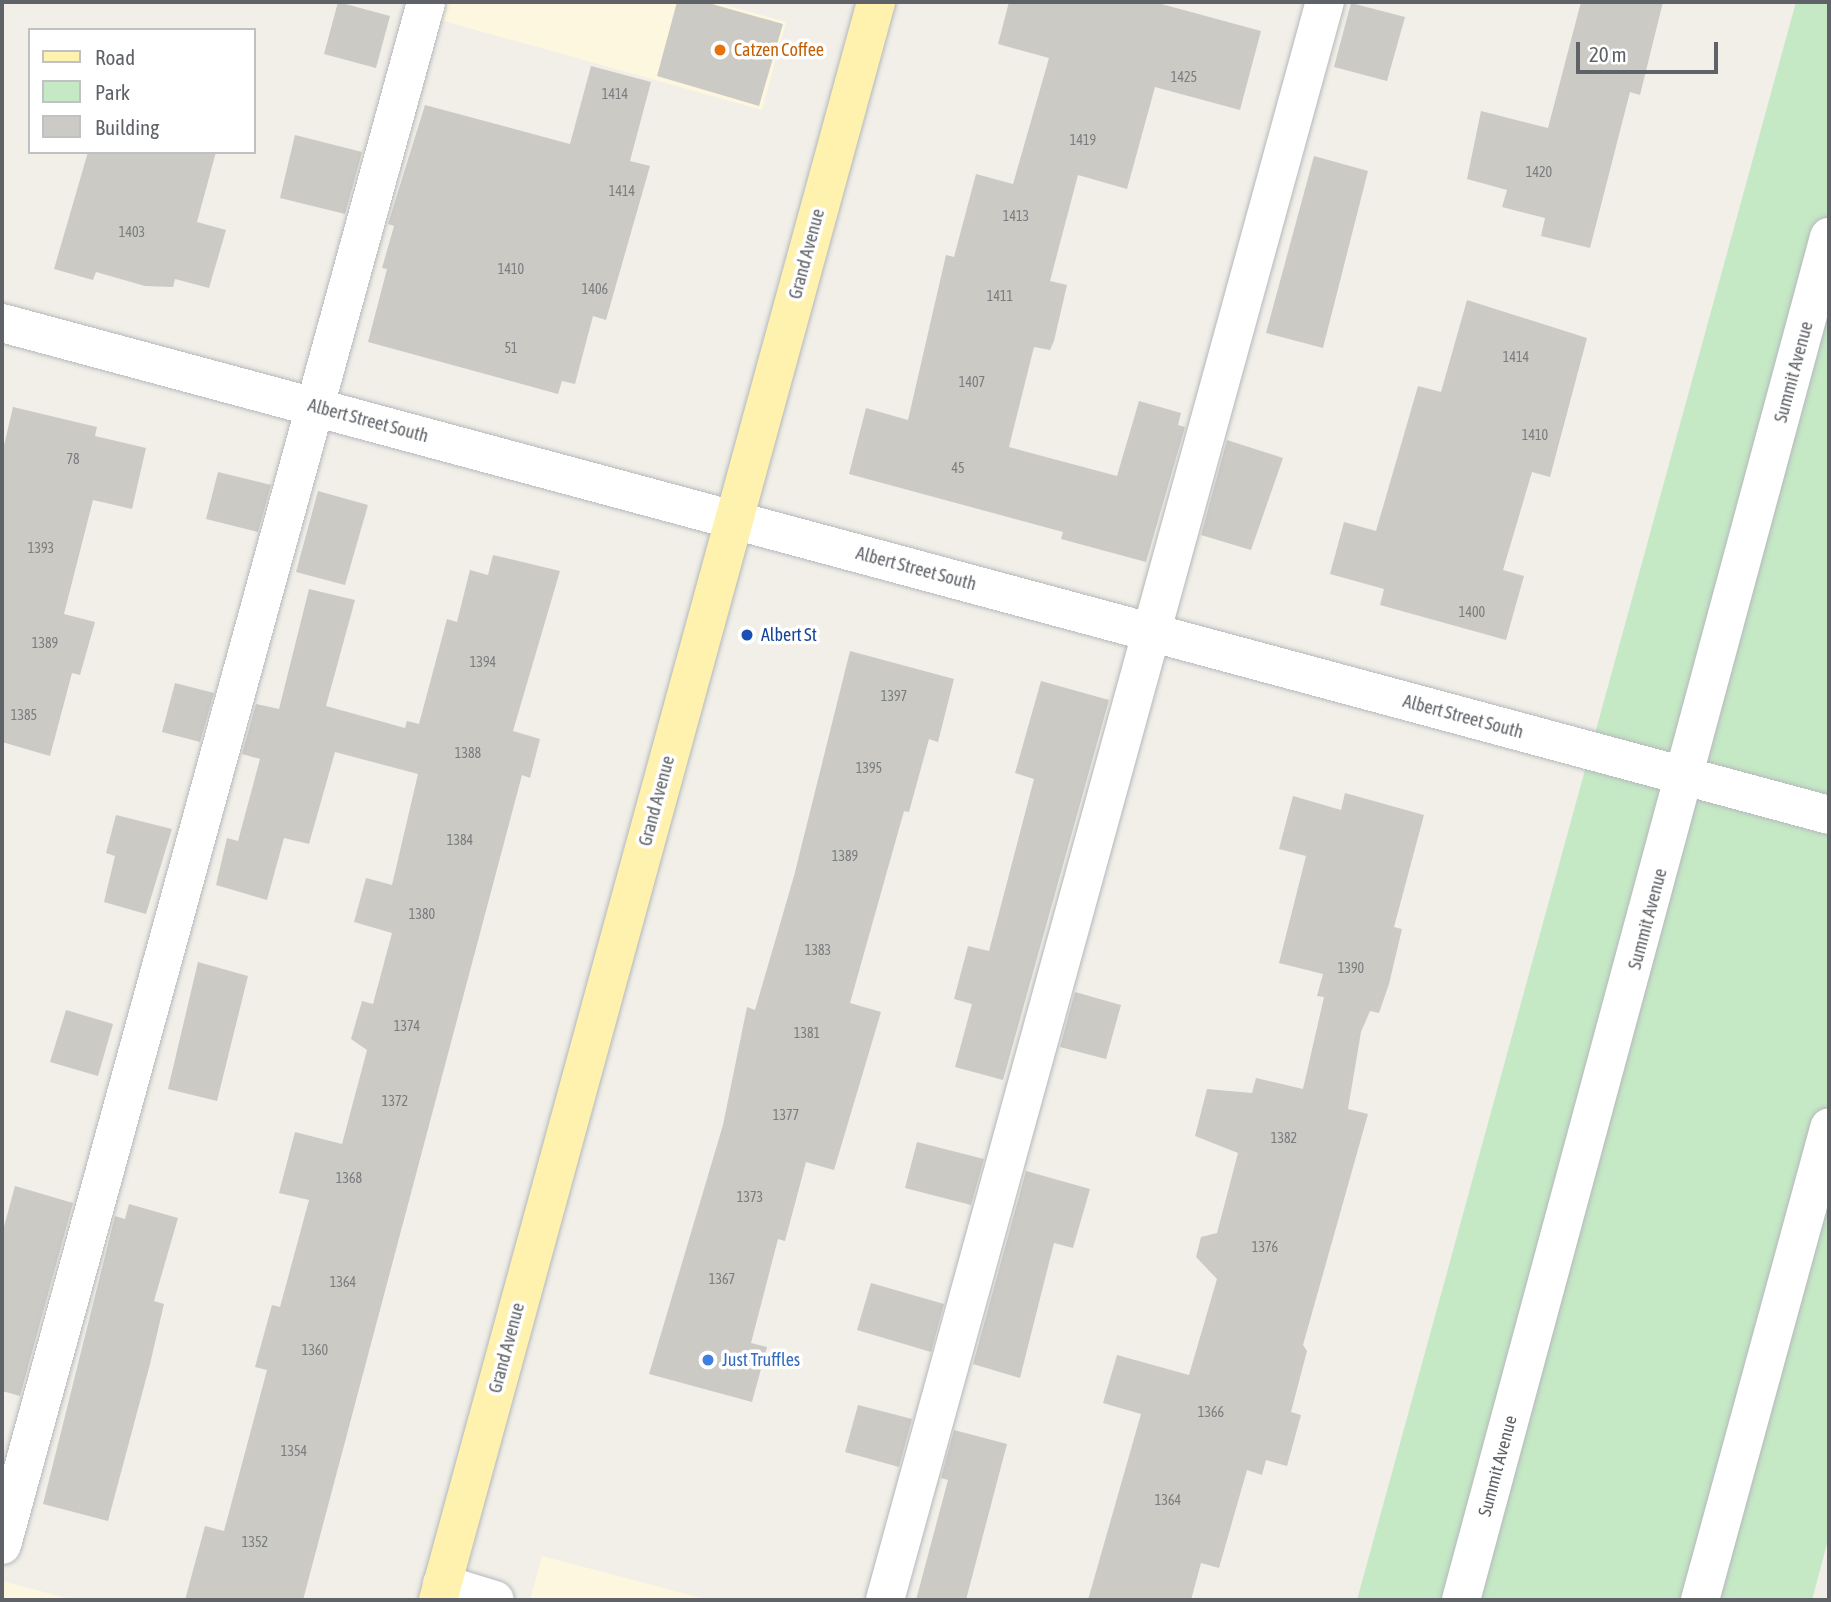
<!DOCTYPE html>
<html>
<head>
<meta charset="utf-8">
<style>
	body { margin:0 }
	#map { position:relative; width:1831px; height:1602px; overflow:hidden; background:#f1efe8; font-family:"Asap Condensed",sans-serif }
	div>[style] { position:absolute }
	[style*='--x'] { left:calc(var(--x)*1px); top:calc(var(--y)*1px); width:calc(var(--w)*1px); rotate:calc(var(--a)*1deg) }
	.commercial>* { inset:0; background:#fef7e0 }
	.green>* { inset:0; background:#c5e8c5 }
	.building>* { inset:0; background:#cccac5 }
	.roads { filter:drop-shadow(0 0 2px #b5b8bc) drop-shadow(0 0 2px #b5b8bc) }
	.minor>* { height:38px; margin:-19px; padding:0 19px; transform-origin:19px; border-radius:19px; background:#fff }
	.major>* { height:38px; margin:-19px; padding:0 19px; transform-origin:19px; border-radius:19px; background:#fff2af }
	.dots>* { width:19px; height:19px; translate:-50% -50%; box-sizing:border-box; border:4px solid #fff; border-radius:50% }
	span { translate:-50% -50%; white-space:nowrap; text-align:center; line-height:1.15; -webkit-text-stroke:7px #fff; paint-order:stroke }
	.number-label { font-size:14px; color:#7a7d7f }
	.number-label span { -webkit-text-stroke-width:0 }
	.food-label { font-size:18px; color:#c56008 }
	.left { translate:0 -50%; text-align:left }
	.street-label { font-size:18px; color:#5f6368 }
	.transit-label { font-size:18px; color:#164399 }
	.shop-label { font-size:18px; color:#366cbe }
	.frame { position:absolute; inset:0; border:4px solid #5f6368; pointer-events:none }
	.legend { position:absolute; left:28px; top:28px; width:228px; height:126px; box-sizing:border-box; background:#fff; border:2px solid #bfc1c3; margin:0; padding:9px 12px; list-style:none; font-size:21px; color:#5f6368 }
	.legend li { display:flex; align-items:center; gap:14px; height:35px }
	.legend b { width:35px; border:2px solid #bfc1c3 }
	.scale { position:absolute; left:1576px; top:42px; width:142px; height:32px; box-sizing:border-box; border:4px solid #5f6368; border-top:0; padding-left:9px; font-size:21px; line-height:24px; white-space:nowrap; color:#5f6368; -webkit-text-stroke:5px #fff; paint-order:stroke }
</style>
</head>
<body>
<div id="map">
	<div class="commercial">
		<div style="clip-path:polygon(434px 2px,714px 2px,786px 22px,762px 110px,430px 17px)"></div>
		<div style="clip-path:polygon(542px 1556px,709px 1600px,530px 1600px)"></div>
		<div style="clip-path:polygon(2px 1581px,74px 1600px,2px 1600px)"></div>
	</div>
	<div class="green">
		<div style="clip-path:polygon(1796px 2px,1829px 2px,1829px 1536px,1812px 1600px,1357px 1600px)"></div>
	</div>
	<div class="building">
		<div style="clip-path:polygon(338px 2px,390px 16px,376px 68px,324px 54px)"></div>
		<div style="clip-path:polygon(677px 2px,705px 2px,783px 24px,759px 106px,657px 76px)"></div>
		<div style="clip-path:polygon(1009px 2px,1154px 2px,1261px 31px,1240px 110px,1155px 87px,1127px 189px,1078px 175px,1050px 281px,1067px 285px,1054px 341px,1050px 350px,1034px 347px,1009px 447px,1117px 476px,1139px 401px,1181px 413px,1178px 425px,1185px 427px,1146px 562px,1061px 539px,1063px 532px,849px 474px,866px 408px,908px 420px,946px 255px,954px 257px,976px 174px,1013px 184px,1049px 58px,998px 44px)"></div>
		<div style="clip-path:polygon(1581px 2px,1663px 2px,1640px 95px,1630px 92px,1590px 248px,1541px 236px,1545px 218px,1502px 207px,1507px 190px,1467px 179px,1481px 111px,1548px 128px)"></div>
		<div style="clip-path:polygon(1351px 3px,1405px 17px,1387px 81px,1334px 67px)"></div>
		<div style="clip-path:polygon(591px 66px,651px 82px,630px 161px,650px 166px,606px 320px,593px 316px,575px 384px,562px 381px,558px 394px,368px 342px,387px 269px,382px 268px,394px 226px,388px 224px,425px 105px,570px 144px)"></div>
		<div style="clip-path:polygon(295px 135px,362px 152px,345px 214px,280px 198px)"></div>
		<div style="clip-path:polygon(88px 152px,216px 152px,197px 222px,226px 230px,209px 288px,175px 279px,173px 287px,145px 286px,96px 272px,93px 280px,54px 269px)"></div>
		<div style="clip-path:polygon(1314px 156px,1368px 171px,1323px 348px,1266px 333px)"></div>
		<div style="clip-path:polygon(1467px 300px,1587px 338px,1550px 477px,1532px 472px,1503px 570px,1524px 576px,1506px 640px,1380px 605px,1384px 589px,1330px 574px,1344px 522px,1376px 531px,1418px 386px,1441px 392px)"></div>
		<div style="clip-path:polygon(13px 407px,97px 427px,95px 436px,146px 448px,132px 509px,93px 500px,64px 614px,95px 622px,80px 675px,72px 673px,50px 756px,2px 742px,2px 454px)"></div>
		<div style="clip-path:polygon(1227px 440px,1283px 458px,1251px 550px,1201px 535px)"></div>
		<div style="clip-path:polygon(218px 472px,271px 485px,258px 532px,206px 519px)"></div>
		<div style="clip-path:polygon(318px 491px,368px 505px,345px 585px,296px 572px)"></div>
		<div style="clip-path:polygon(493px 555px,560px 571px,513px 731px,540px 739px,530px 778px,522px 775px,303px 1600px,185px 1600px,205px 1526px,224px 1531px,267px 1370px,255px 1367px,272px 1305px,280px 1307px,309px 1200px,279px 1193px,295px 1132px,342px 1144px,367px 1050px,351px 1039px,362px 1001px,373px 1004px,392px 933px,354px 922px,366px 878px,392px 885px,418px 774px,335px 752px,309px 844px,284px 838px,267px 900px,216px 885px,227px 838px,238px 841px,260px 759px,242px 754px,256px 704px,279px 709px,309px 589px,355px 600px,326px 706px,405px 728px,407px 721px,419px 724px,447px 619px,457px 622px,470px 570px,488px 575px)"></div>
		<div style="clip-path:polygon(850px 651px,954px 679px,938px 742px,929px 739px,909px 812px,904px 811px,850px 1003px,881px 1012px,834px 1170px,806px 1162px,785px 1241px,778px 1239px,751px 1343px,767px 1347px,752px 1402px,649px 1374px,723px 1125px,747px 1007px,755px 1010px,794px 876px)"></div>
		<div style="clip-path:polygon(1041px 681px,1109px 700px,1003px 1080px,955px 1067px,972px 1004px,954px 999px,968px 946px,989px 951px,1034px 779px,1015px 773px)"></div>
		<div style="clip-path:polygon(175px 683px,214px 693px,200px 742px,162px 732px)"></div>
		<div style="clip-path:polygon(1345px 793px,1424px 815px,1394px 927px,1402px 929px,1389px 984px,1379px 1013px,1370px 1011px,1361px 1032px,1348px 1109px,1368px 1114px,1303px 1345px,1307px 1351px,1291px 1412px,1301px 1415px,1287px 1466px,1266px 1460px,1262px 1475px,1247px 1470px,1219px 1568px,1201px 1563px,1191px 1600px,1088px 1600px,1141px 1414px,1103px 1403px,1117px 1355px,1189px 1375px,1217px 1279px,1196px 1257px,1201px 1237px,1217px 1233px,1238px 1153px,1195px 1136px,1207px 1089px,1252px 1093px,1256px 1078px,1303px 1089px,1324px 997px,1317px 996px,1323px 974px,1279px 963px,1306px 856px,1279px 849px,1293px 796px,1341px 810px)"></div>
		<div style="clip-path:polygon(116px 815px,172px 829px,146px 914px,104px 902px,115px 856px,106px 853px)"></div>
		<div style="clip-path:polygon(198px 962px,248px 976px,217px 1101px,168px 1089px)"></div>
		<div style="clip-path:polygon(1075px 992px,1121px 1005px,1106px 1059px,1060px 1047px)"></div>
		<div style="clip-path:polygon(66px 1010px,113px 1024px,98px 1076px,50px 1062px)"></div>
		<div style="clip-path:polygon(917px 1142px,984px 1159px,971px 1205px,905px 1188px)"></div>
		<div style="clip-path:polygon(1026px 1171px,1090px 1189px,1073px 1248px,1054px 1243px,1020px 1378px,973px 1364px)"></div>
		<div style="clip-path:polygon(15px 1186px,73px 1203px,20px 1396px,2px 1391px,2px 1234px)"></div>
		<div style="clip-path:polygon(129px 1204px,178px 1218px,154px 1301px,164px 1304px,150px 1364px,108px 1521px,43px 1504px,115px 1216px,125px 1219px)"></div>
		<div style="clip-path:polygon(871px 1283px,944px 1304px,931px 1352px,857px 1330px)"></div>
		<div style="clip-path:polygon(858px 1405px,912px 1419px,899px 1467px,845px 1452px)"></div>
		<div style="clip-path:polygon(954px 1430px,1007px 1444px,966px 1600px,916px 1600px,948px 1480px,941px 1478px)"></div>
	</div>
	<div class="roads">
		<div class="minor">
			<div style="--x:2;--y:323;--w:1892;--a:15.07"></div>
			<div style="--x:2;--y:1545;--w:1600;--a:-74.63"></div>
			<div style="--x:442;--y:1584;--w:55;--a:16.8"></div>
			<div style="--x:885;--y:1600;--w:1657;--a:-74.61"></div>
			<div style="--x:1461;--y:1600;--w:1412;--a:-74.89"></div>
			<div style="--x:1700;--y:1600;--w:490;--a:-74.7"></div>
		</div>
		<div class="major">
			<div style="--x:438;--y:1600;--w:1657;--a:-74.67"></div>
		</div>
	</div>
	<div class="dots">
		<div style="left:720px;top:50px;background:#e8710a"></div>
		<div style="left:747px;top:635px;background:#1a4fb4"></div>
		<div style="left:708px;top:1360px;background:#3f7fe0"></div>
	</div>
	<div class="number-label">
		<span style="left:1184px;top:77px">1425</span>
		<span style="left:615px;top:94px">1414</span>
		<span style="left:1083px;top:140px">1419</span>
		<span style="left:1539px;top:172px">1420</span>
		<span style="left:622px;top:191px">1414</span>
		<span style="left:1016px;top:216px">1413</span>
		<span style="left:132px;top:232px">1403</span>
		<span style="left:511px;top:269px">1410</span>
		<span style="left:595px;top:289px">1406</span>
		<span style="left:1000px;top:296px">1411</span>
		<span style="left:511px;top:348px">51</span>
		<span style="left:1516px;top:357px">1414</span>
		<span style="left:972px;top:382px">1407</span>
		<span style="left:1535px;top:435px">1410</span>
		<span style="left:73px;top:459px">78</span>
		<span style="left:958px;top:468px">45</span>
		<span style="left:41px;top:548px">1393</span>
		<span style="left:1472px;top:612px">1400</span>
		<span style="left:45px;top:643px">1389</span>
		<span style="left:483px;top:662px">1394</span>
		<span style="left:894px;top:696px">1397</span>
		<span style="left:24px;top:715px">1385</span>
		<span style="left:468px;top:753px">1388</span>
		<span style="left:869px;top:768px">1395</span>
		<span style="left:460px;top:840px">1384</span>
		<span style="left:845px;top:856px">1389</span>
		<span style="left:422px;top:914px">1380</span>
		<span style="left:818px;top:950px">1383</span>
		<span style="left:1351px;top:968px">1390</span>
		<span style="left:407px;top:1026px">1374</span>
		<span style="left:807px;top:1033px">1381</span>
		<span style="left:395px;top:1101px">1372</span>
		<span style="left:786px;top:1115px">1377</span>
		<span style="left:1284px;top:1138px">1382</span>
		<span style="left:349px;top:1178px">1368</span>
		<span style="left:750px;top:1197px">1373</span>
		<span style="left:1265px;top:1247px">1376</span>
		<span style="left:722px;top:1279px">1367</span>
		<span style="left:343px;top:1282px">1364</span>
		<span style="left:315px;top:1350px">1360</span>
		<span style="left:1211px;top:1412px">1366</span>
		<span style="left:294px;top:1451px">1354</span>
		<span style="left:1168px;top:1500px">1364</span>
		<span style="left:255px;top:1542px">1352</span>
	</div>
	<div class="food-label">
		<span class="left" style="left:734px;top:50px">Catzen Coffee</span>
	</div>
	<div class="street-label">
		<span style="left:807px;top:254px;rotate:-75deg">Grand Avenue</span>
		<span style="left:1794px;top:372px;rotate:-75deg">Summit Avenue</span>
		<span style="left:368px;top:421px;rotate:15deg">Albert Street South</span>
		<span style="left:916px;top:569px;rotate:15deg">Albert Street South</span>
		<span style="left:1463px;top:717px;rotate:15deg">Albert Street South</span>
		<span style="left:657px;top:801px;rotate:-75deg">Grand Avenue</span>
		<span style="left:1648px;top:919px;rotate:-75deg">Summit Avenue</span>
		<span style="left:507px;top:1348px;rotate:-75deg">Grand Avenue</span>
		<span style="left:1498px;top:1466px;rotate:-75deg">Summit Avenue</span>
	</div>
	<div class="transit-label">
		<span class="left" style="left:761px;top:635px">Albert St</span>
	</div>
	<div class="shop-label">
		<span class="left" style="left:722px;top:1360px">Just Truffles</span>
	</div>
	<div class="frame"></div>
	<ul class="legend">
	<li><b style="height:9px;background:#fff2af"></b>Road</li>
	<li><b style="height:19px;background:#c5e8c5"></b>Park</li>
	<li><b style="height:19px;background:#cccac5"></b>Building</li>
	</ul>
	<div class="scale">20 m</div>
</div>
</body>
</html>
